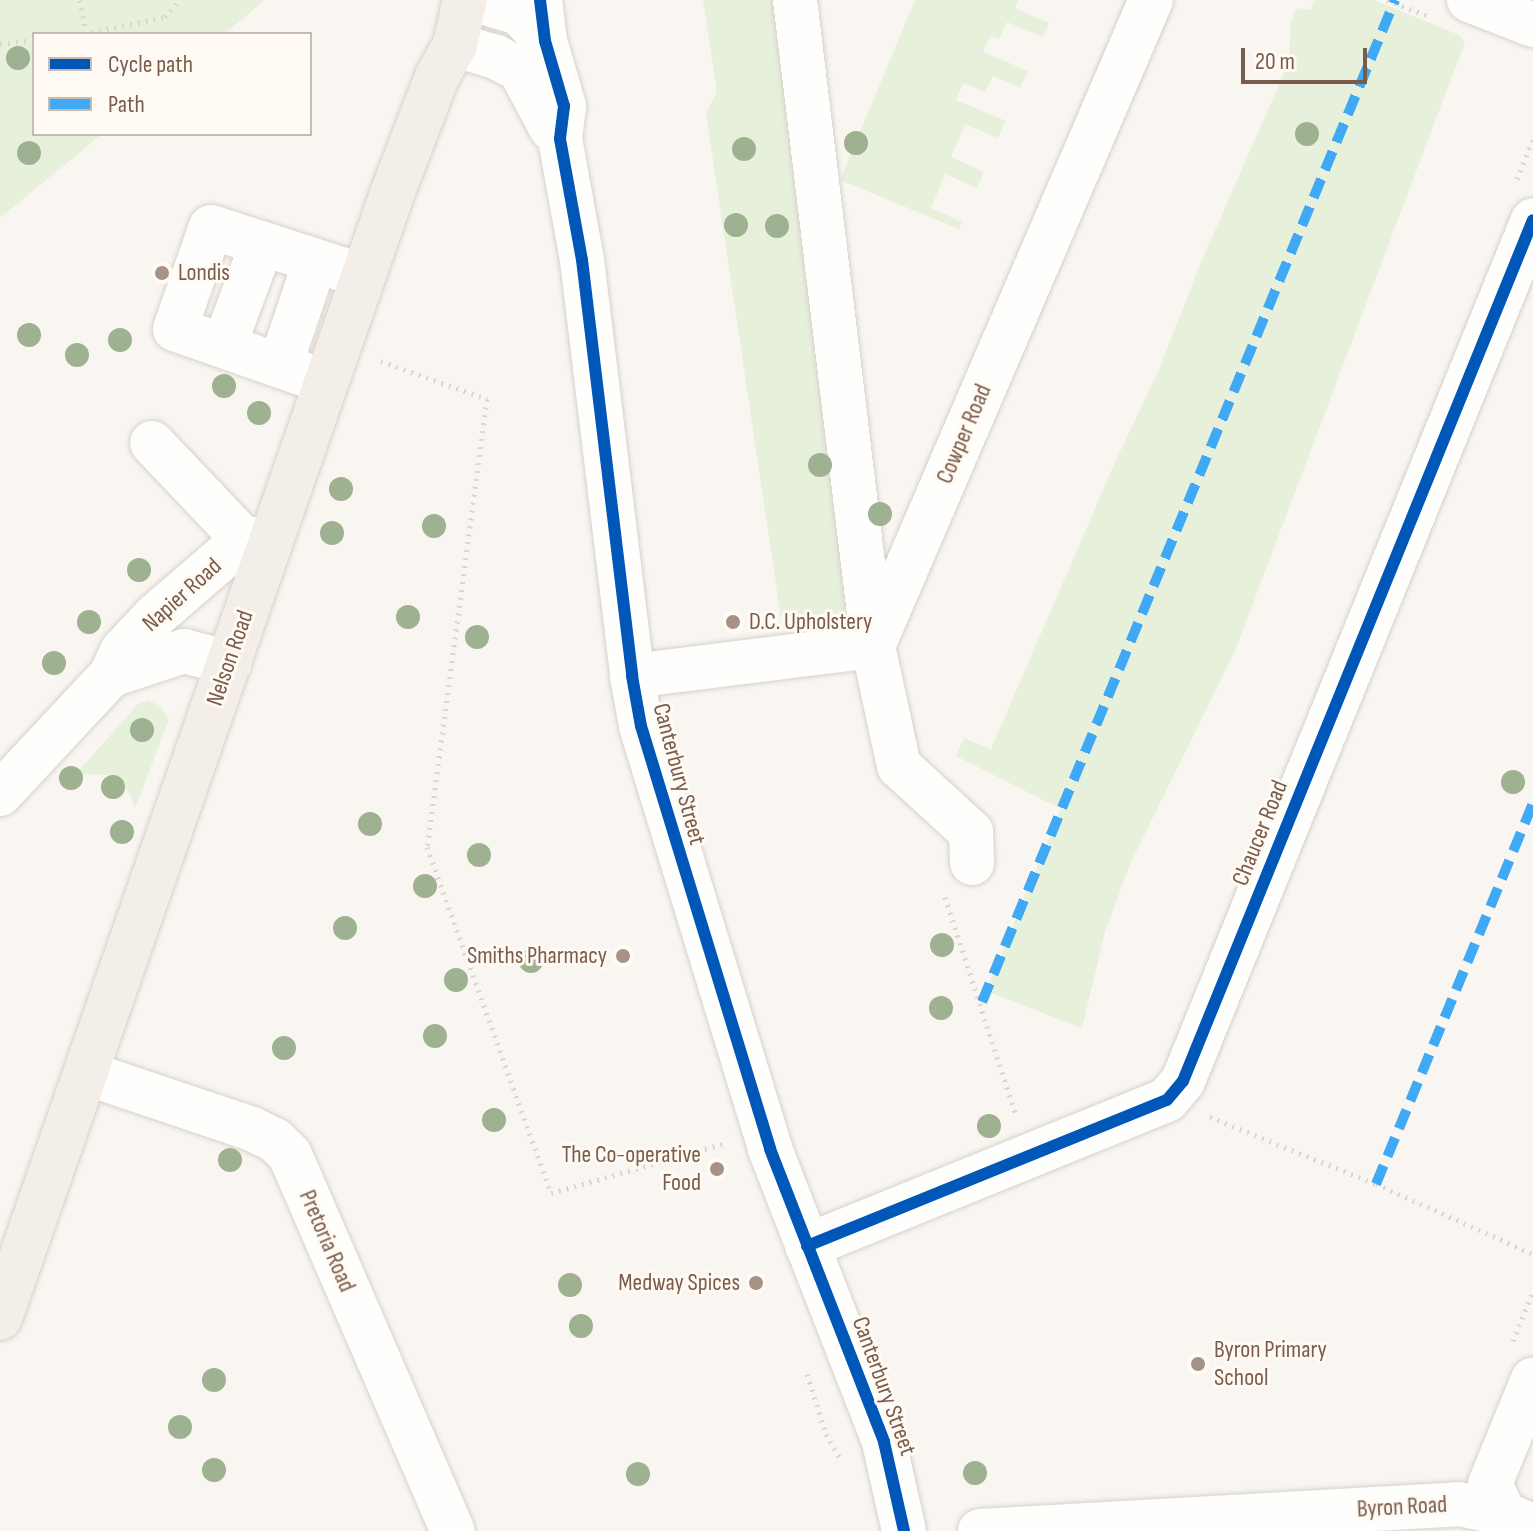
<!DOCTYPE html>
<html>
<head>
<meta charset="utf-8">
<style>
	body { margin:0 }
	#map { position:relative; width:1533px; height:1531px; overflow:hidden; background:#f9f5f0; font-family:"Sofia Sans Condensed",sans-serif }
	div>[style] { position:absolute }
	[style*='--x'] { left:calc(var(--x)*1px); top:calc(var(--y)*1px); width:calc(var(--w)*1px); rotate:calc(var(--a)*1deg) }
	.green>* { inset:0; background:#e7f0db }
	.path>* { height:5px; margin-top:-2.5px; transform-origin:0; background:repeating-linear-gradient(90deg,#dcd5d0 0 2px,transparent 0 8px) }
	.roads { filter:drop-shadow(0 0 2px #d7d1cb) drop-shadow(0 0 2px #d7d1cb) }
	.minor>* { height:44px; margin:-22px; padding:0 22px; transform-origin:22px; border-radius:22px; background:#fefefd }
	.major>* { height:44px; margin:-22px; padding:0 22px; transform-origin:22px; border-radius:22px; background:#f3eee8 }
	.quiet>* { height:10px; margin-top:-5px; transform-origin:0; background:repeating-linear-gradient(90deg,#3fa9f5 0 20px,transparent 0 30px) }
	.cycleway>* { height:12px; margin:-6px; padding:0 6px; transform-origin:6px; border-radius:6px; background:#0057b8 }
	.trees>* { width:24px; height:24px; margin:-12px; border-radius:50%; background:#9eb190 }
	.dots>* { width:22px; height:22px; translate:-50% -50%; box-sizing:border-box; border:4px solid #fffaf3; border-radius:50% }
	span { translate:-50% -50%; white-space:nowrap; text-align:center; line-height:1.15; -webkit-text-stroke:6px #fffaf3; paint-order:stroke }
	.poi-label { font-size:24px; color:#7a5c4d }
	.left { translate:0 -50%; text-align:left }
	.right { translate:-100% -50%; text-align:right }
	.street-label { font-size:24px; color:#7a5c4d }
	.legend { position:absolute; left:32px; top:32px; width:280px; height:104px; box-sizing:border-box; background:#fffaf3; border:2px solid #cabbb1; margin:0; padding:10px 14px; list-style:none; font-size:24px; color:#7a5c4d }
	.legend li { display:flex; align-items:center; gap:16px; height:40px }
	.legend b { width:40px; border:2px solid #cabbb1 }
	.scale { position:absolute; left:1241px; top:48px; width:126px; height:36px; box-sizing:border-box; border:4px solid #7a5c4d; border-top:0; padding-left:10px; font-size:24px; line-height:28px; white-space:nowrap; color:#7a5c4d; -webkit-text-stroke:6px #fffaf3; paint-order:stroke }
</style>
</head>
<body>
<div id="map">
	<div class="green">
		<div style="clip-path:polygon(0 0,265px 0,224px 34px,34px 34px,34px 134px,102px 134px,0 218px)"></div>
		<div style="clip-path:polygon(703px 0,789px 0,849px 613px,781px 618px,706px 113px,717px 92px)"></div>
		<div style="clip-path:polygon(915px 0,1018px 0,1015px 8px,1049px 23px,1043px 37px,1007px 22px,999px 39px,990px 36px,983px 52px,1028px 71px,1020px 88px,993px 76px,985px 92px,963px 83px,956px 100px,1006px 121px,998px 138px,965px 124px,951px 157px,984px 172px,977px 188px,945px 174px,931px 208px,962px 222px,959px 229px,840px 180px)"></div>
		<div style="clip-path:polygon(1314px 0,1374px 0,1459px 35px,1465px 42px,1235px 651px,1130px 864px,1105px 932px,1082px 1028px,986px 991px,1061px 809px,956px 756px,964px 738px,991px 749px,1116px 460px,1159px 370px,1199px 267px,1282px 78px,1289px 61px,1291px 22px,1296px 8px,1310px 10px)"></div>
		<div style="clip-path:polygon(148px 700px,160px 706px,169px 719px,135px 809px,131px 795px,119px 780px,106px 775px,87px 774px,67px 784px,138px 704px)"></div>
	</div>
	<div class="path">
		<div style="--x:80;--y:0;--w:35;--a:80"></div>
		<div style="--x:1387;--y:0;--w:44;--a:21.3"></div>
		<div style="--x:83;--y:34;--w:84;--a:-11.7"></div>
		<div style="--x:165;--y:17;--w:23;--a:-49"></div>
		<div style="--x:0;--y:44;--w:34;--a:-7"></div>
		<div style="--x:1517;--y:179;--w:42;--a:-67.7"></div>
		<div style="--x:381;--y:361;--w:113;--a:19.7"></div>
		<div style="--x:487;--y:399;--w:452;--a:97.6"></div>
		<div style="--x:427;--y:847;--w:368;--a:70.3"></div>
		<div style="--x:551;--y:1193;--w:179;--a:-15.9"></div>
		<div style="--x:945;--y:897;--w:230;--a:72"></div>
		<div style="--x:1210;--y:1117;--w:179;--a:22"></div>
		<div style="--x:1376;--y:1184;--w:172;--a:24"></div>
		<div style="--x:1513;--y:1341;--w:54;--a:-68.2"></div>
		<div style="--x:807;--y:1374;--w:63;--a:72.4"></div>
		<div style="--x:826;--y:1434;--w:28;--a:60"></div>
	</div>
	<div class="roads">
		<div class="minor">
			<div style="--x:475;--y:0;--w:46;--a:16.5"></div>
			<div style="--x:519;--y:13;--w:38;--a:47"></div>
			<div style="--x:540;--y:0;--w:41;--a:83"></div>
			<div style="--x:545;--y:41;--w:68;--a:73.7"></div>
			<div style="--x:564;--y:106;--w:33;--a:97"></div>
			<div style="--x:560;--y:139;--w:123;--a:79.7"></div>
			<div style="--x:582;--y:260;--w:419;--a:83.1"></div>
			<div style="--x:632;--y:676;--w:51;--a:79.8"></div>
			<div style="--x:641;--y:726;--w:442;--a:73"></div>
			<div style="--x:770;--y:1149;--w:314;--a:68.7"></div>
			<div style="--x:884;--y:1442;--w:91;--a:77.3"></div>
			<div style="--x:795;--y:0;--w:651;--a:83.12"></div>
			<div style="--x:873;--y:646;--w:123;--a:77.8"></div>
			<div style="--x:899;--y:766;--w:98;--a:42.5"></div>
			<div style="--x:971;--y:832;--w:31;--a:88"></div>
			<div style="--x:1469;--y:0;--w:69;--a:21.3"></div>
			<div style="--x:455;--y:45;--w:43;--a:16.3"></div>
			<div style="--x:496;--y:57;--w:27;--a:28"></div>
			<div style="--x:520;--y:70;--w:66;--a:61.9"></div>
			<div style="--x:224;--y:346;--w:109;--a:-69.6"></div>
			<div style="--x:280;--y:366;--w:110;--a:-71.4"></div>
			<div style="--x:326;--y:382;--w:160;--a:-160.7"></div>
			<div style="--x:175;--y:329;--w:108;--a:-70.6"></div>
			<div style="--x:211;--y:227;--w:160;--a:17.9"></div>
			<div style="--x:152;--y:443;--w:134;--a:46.5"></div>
			<div style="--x:111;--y:675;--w:77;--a:-18.2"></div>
			<div style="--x:184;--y:651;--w:47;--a:14.9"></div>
			<div style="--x:632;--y:676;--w:243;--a:-7.1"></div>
			<div style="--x:873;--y:646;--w:703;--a:-66.72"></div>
			<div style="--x:0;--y:794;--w:163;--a:-47"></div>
			<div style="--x:111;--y:675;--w:26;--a:-65"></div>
			<div style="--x:122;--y:651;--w:48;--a:-46.7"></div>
			<div style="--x:155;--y:616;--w:115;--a:-40.8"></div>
			<div style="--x:242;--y:541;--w:11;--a:-10"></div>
			<div style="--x:253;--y:539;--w:16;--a:14"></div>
			<div style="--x:86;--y:1073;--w:175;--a:18.6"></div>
			<div style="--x:252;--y:1129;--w:25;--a:26"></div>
			<div style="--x:275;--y:1140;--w:21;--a:45"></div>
			<div style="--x:290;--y:1155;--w:410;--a:66.6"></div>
			<div style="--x:807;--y:1246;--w:388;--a:-22.1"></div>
			<div style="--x:1167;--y:1100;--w:25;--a:-50"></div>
			<div style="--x:1183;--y:1081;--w:929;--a:-67.88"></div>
			<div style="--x:1512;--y:1530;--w:51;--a:-115.6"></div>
			<div style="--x:1490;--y:1484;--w:113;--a:-67.7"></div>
			<div style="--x:980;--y:1531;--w:480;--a:-3.2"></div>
			<div style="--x:1459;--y:1504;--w:44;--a:11.8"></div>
			<div style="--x:1502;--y:1513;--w:34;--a:23"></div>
		</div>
		<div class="major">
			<div style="--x:0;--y:1318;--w:1190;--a:-70.77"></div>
			<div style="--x:392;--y:194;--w:125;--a:-69"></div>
			<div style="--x:437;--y:77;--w:37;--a:-61"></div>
			<div style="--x:455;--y:45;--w:46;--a:-77.5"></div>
		</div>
	</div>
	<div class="quiet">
		<div style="--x:982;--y:1002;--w:1084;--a:-67.6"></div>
		<div style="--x:1376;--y:1184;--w:412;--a:-67.6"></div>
	</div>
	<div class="cycleway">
		<div style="--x:540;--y:0;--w:41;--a:83"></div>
		<div style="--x:545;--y:41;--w:68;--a:73.7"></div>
		<div style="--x:564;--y:106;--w:33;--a:97"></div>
		<div style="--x:560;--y:139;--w:123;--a:79.7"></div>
		<div style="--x:582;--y:260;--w:419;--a:83.1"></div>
		<div style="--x:632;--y:676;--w:51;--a:79.8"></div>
		<div style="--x:641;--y:726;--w:442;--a:73"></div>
		<div style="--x:770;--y:1149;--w:314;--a:68.7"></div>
		<div style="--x:884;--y:1442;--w:91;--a:77.3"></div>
		<div style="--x:807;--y:1246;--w:388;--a:-22.1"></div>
		<div style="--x:1167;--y:1100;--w:25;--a:-50"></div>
		<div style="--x:1183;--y:1081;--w:929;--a:-67.88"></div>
	</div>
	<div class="trees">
		<div style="left:18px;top:58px"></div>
		<div style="left:1307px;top:134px"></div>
		<div style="left:856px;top:143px"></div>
		<div style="left:744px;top:149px"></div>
		<div style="left:29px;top:153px"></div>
		<div style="left:736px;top:225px"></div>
		<div style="left:777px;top:226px"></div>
		<div style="left:29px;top:335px"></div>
		<div style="left:120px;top:340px"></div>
		<div style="left:77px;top:355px"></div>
		<div style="left:224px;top:386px"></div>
		<div style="left:259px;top:413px"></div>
		<div style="left:820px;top:465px"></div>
		<div style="left:341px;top:489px"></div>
		<div style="left:880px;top:514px"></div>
		<div style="left:434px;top:526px"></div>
		<div style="left:332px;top:533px"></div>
		<div style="left:139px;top:570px"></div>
		<div style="left:408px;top:617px"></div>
		<div style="left:89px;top:622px"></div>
		<div style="left:477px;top:637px"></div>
		<div style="left:54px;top:663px"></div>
		<div style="left:142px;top:730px"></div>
		<div style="left:71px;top:778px"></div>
		<div style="left:1513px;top:782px"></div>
		<div style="left:113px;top:787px"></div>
		<div style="left:370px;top:824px"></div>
		<div style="left:122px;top:832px"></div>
		<div style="left:479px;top:855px"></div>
		<div style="left:425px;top:886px"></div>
		<div style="left:345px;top:928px"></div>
		<div style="left:942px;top:945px"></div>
		<div style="left:531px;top:961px"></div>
		<div style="left:456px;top:980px"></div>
		<div style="left:941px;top:1008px"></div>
		<div style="left:435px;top:1036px"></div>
		<div style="left:284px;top:1048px"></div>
		<div style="left:494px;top:1120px"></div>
		<div style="left:989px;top:1126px"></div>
		<div style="left:230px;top:1160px"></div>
		<div style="left:570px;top:1285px"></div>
		<div style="left:581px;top:1326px"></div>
		<div style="left:214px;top:1380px"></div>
		<div style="left:180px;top:1427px"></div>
		<div style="left:214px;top:1470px"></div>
		<div style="left:975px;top:1473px"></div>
		<div style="left:638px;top:1474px"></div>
	</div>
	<div class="dots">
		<div style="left:162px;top:273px;background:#a69286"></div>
		<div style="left:733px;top:622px;background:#a69286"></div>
		<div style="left:623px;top:956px;background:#a69286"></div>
		<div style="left:717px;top:1169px;background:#a69286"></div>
		<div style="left:756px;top:1283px;background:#a69286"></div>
		<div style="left:1198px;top:1364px;background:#a69286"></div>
	</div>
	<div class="poi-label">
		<span class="left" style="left:178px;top:273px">Londis</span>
		<span class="left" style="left:749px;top:622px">D.C. Upholstery</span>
		<span class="right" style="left:607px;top:956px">Smiths Pharmacy</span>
		<span class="right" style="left:701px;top:1169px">The Co-operative<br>Food</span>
		<span class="right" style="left:740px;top:1283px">Medway Spices</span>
		<span class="left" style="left:1214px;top:1364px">Byron Primary<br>School</span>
	</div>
	<div class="street-label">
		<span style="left:964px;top:434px;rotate:-67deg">Cowper Road</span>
		<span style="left:182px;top:595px;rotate:-42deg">Napier Road</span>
		<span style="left:230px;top:658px;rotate:-71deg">Nelson Road</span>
		<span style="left:679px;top:774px;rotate:75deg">Canterbury Street</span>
		<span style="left:1260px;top:833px;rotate:-68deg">Chaucer Road</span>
		<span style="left:327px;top:1241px;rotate:67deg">Pretoria Road</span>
		<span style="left:884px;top:1386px;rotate:70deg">Canterbury Street</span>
		<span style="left:1402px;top:1507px;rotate:-3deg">Byron Road</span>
	</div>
	<ul class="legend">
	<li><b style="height:10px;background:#0057b8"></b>Cycle path</li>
	<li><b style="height:10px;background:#3fa9f5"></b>Path</li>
	</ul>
	<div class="scale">20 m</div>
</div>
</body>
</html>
